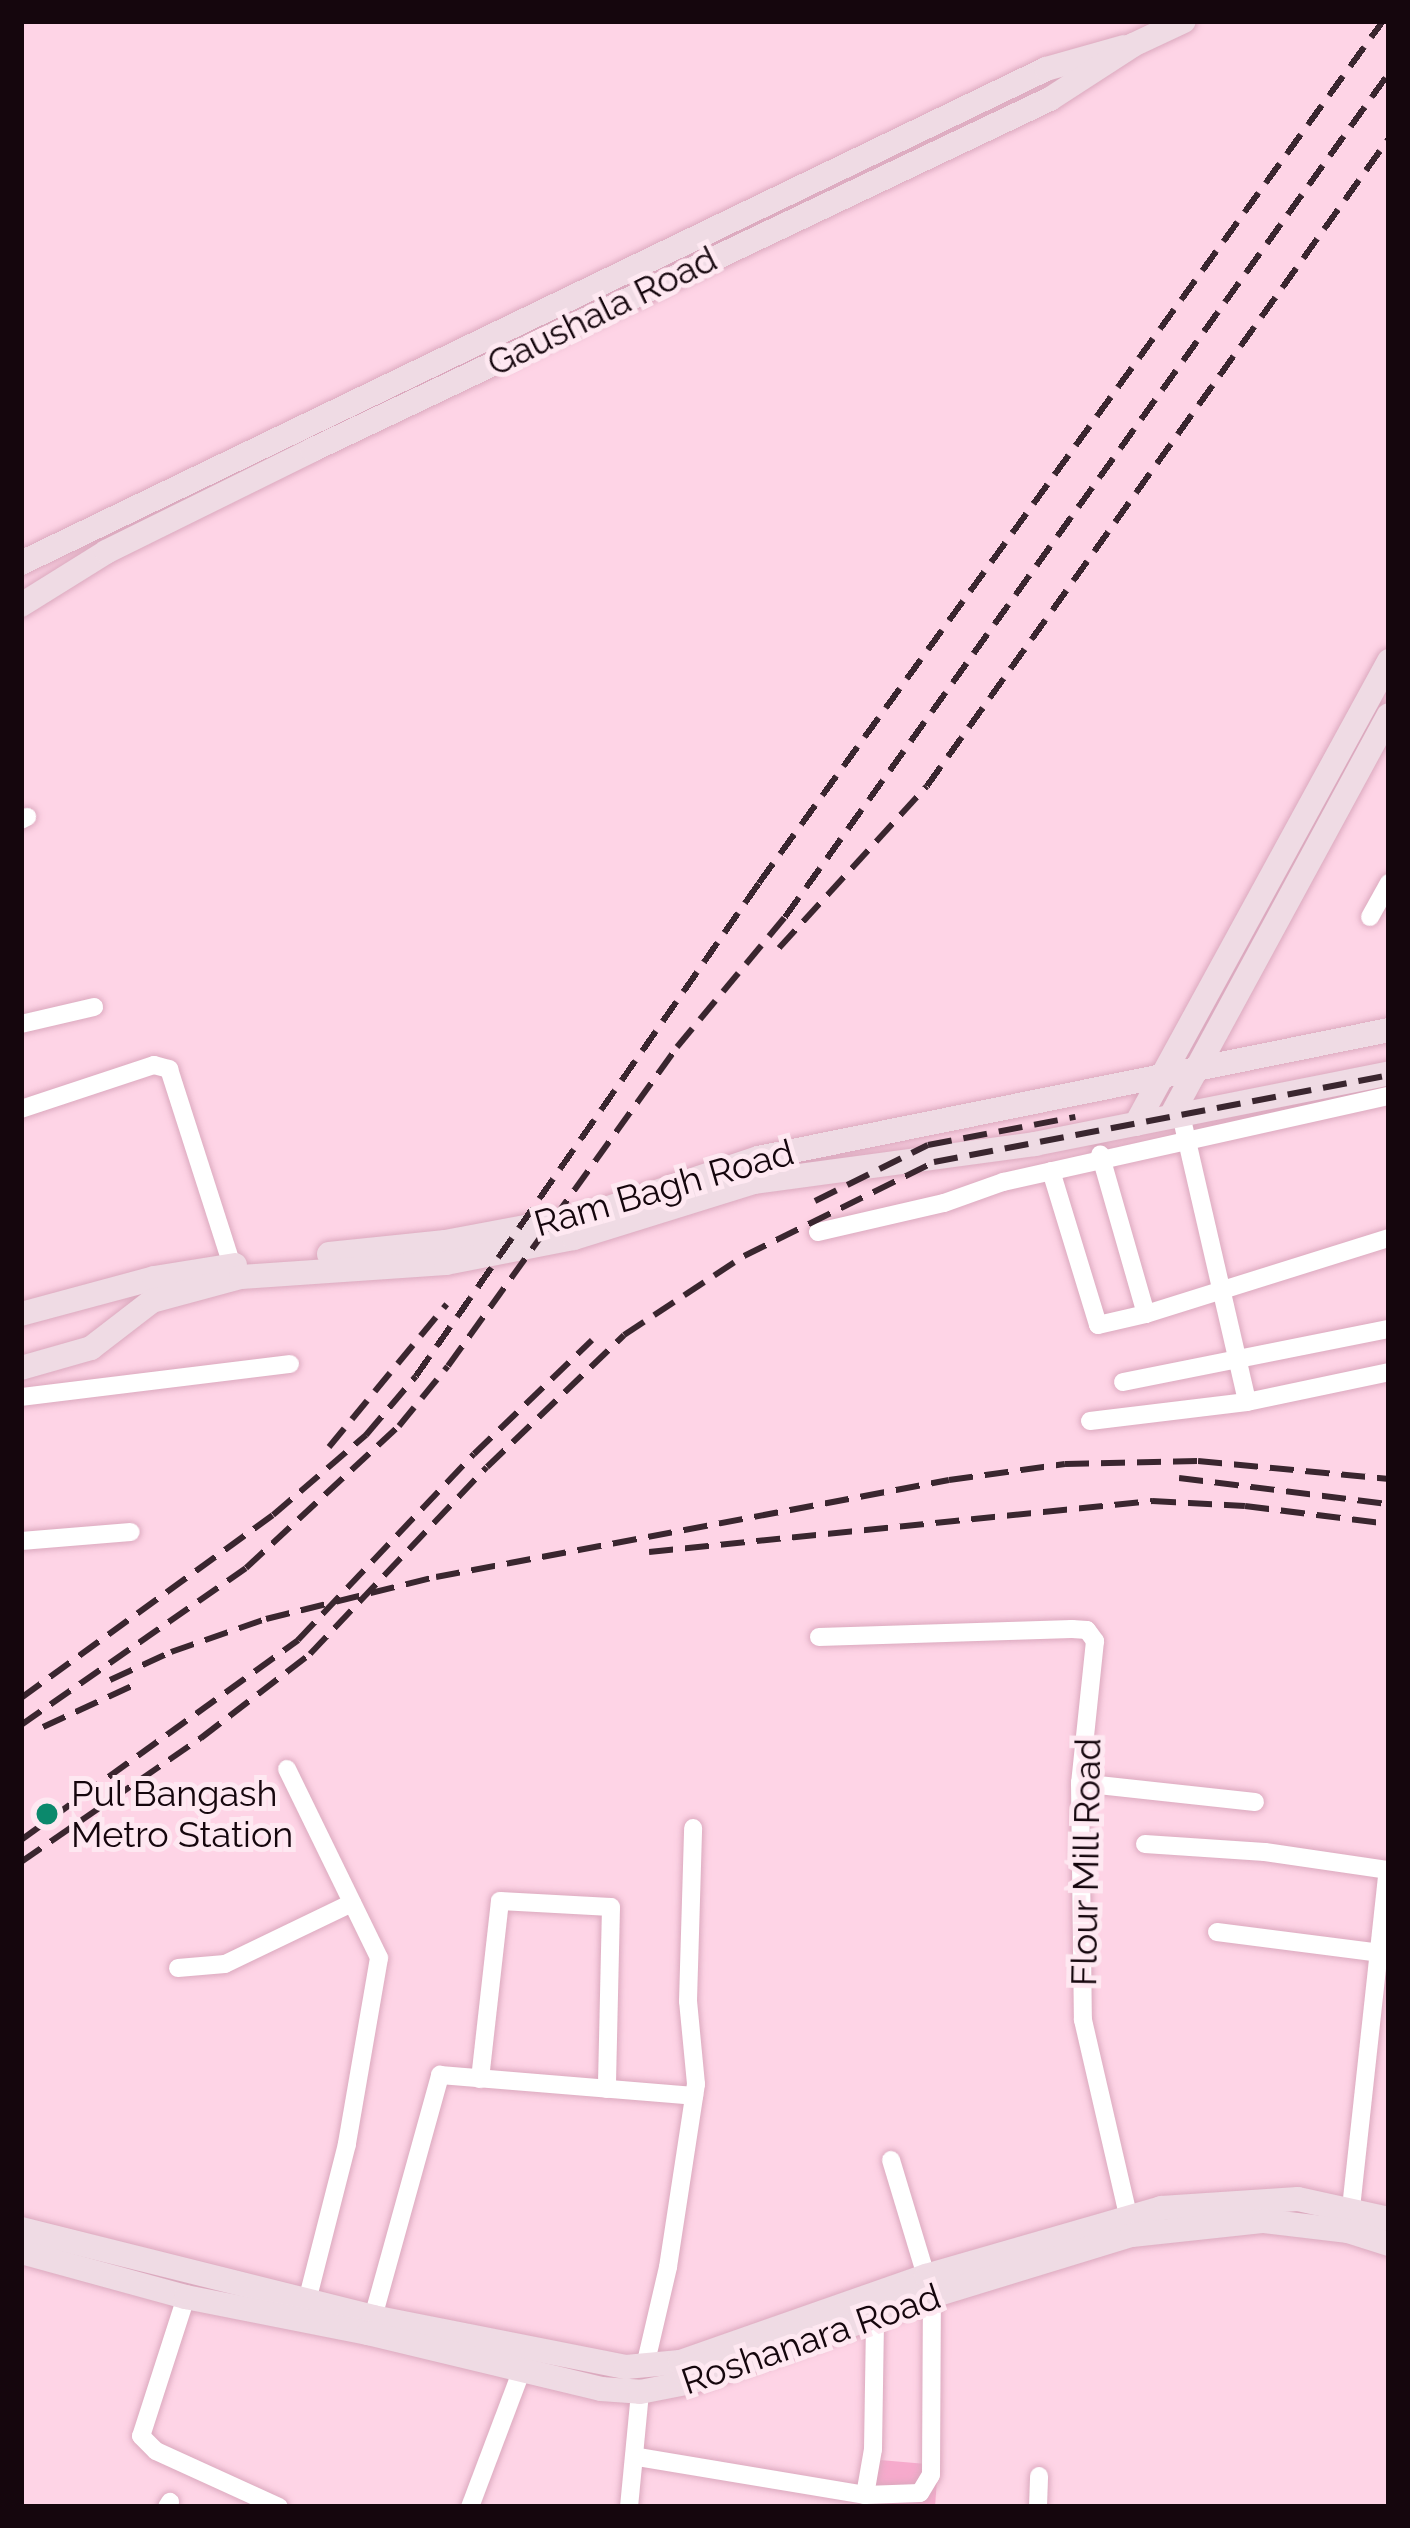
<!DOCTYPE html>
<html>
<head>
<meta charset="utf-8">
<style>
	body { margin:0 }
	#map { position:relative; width:1410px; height:2528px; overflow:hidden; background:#fed4e6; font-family:Raleway,sans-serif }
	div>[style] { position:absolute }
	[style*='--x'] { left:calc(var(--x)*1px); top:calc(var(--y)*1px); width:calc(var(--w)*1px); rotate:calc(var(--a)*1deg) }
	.green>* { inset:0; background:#f6aacc }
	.roads { filter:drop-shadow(0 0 3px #dba9be) drop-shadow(0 0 3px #dba9be) }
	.street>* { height:18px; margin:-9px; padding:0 9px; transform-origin:9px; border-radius:9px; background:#fff }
	.secondary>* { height:24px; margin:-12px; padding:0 12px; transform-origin:12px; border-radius:12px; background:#efdbe4 }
	.rail>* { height:6px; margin-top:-3px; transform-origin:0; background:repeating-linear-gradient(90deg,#3a262f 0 24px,transparent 0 36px) }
	.dots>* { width:33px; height:33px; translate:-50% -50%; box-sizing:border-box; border:6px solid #fee8f1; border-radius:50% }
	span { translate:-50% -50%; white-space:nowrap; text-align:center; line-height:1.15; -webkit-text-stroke:10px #fee8f1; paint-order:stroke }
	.street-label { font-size:36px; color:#15060d }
	.poi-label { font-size:36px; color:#15060d }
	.left { translate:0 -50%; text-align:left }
	.frame { position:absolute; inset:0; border:24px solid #15060d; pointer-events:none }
</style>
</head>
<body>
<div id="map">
	<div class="green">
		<div style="clip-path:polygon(880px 2460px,938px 2465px,935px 2507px,870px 2503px)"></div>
	</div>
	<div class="roads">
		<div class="street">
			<div style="--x:21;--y:820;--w:7;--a:-27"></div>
			<div style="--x:1370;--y:917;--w:39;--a:-61"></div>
			<div style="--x:21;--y:1024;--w:75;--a:-13.1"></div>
			<div style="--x:21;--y:1109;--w:140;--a:-18.3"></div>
			<div style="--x:154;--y:1065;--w:16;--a:15"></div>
			<div style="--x:169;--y:1069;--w:206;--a:72.2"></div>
			<div style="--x:1181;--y:1115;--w:294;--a:77"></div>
			<div style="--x:1051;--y:1171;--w:161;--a:73"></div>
			<div style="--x:1098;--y:1325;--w:49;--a:-12.9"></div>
			<div style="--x:1146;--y:1314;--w:166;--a:-106"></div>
			<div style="--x:818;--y:1232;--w:129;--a:-13"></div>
			<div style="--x:944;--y:1203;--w:63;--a:-19.6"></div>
			<div style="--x:1003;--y:1182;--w:395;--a:-12.6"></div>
			<div style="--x:1146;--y:1314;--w:255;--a:-17.4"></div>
			<div style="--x:1123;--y:1382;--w:271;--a:-11.3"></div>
			<div style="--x:21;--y:1397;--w:271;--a:-7"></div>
			<div style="--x:1090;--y:1421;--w:158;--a:-6.9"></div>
			<div style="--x:1247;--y:1402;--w:145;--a:-11.9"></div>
			<div style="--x:21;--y:1541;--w:110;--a:-4.7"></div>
			<div style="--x:819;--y:1637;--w:253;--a:-1.8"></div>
			<div style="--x:1072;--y:1629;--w:15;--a:4"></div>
			<div style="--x:1087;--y:1630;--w:14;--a:54"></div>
			<div style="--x:1095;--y:1641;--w:143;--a:96"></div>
			<div style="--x:1080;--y:1783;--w:237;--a:89.3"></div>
			<div style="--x:1083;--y:2020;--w:200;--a:77"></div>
			<div style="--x:287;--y:1769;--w:210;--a:64"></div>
			<div style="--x:379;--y:1958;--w:189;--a:99.8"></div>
			<div style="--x:347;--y:2144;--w:162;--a:104.3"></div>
			<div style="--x:1080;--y:1783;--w:176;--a:6.2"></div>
			<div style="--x:1145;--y:1844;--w:120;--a:3.8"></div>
			<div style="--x:1265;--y:1852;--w:125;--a:8.3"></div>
			<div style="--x:1217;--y:1932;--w:173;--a:7.3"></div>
			<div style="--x:178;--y:1968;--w:47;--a:-4.9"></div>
			<div style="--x:225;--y:1964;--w:141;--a:-25.7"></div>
			<div style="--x:480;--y:2079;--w:179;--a:-83.6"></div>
			<div style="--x:500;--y:1901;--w:111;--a:3.1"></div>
			<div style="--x:611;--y:1907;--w:182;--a:91.3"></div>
			<div style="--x:891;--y:2160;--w:121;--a:73.2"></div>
			<div style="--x:1351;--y:2208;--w:340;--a:-83.8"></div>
			<div style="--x:186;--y:2297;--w:146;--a:107.9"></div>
			<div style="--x:141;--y:2436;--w:21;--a:45"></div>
			<div style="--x:156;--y:2451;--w:135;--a:24.5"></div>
			<div style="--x:370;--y:2328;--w:263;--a:-74.5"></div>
			<div style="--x:440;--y:2075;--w:255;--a:4.7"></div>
			<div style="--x:645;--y:2366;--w:102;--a:-76.9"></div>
			<div style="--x:668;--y:2267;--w:185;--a:-81.3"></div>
			<div style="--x:696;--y:2084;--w:83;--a:-95.5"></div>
			<div style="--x:688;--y:2001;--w:173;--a:-88.3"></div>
			<div style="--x:638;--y:2457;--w:230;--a:9.5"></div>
			<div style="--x:865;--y:2495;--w:55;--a:-2.1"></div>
			<div style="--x:920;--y:2493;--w:21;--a:-59"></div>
			<div style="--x:931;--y:2475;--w:179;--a:-89.7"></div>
			<div style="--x:865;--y:2495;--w:47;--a:-80.1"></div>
			<div style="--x:873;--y:2449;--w:132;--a:-89.1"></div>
			<div style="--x:167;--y:2507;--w:6;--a:-59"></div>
			<div style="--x:470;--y:2507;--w:144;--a:-69.3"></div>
			<div style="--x:629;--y:2507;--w:116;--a:-84.5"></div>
			<div style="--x:1038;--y:2507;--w:31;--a:-88"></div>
		</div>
		<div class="secondary">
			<div style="--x:21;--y:563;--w:1138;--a:-25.73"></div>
			<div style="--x:1046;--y:69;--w:81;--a:-15.8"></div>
			<div style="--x:21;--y:605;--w:100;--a:-31.9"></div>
			<div style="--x:106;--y:552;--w:230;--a:-26.3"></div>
			<div style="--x:312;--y:450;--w:817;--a:-25.44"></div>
			<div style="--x:1050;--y:99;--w:99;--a:-33"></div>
			<div style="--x:1133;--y:45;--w:56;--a:-25.2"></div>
			<div style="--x:1171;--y:1116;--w:456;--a:-61.5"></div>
			<div style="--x:1136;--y:1124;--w:528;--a:-61.35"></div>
			<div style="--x:329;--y:1254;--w:117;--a:-5.9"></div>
			<div style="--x:445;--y:1242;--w:141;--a:-10.6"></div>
			<div style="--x:584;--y:1216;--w:183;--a:-18.4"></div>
			<div style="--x:758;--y:1158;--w:644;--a:-11.47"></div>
			<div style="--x:21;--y:1314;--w:138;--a:-15.1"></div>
			<div style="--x:154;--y:1278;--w:82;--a:-9.1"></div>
			<div style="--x:21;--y:1368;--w:73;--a:-15.9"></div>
			<div style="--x:91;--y:1348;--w:77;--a:-37.6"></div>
			<div style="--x:152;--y:1301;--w:92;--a:-15.1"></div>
			<div style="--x:241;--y:1277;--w:205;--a:-3.9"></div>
			<div style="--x:446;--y:1263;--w:130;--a:-11.1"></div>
			<div style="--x:574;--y:1238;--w:189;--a:-17.3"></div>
			<div style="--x:754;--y:1182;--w:284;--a:-7.7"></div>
			<div style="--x:1035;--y:1144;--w:361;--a:-11.3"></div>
			<div style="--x:21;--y:2229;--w:363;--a:14"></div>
			<div style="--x:373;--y:2317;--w:258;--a:11.2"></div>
			<div style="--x:626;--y:2367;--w:54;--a:-5.3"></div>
			<div style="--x:680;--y:2362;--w:261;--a:-19.3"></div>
			<div style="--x:926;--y:2276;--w:245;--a:-16.1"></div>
			<div style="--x:1161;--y:2208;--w:137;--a:-3.8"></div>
			<div style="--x:1298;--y:2199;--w:93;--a:12.4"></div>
			<div style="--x:21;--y:2252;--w:171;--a:15.3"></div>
			<div style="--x:186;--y:2297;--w:186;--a:11.2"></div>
			<div style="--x:368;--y:2333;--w:240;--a:13.5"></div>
			<div style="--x:601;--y:2389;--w:39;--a:4"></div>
			<div style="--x:640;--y:2392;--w:52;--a:-11.1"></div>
			<div style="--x:691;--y:2382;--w:256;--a:-19.6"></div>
			<div style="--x:932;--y:2296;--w:209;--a:-17"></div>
			<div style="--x:1132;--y:2235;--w:133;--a:-6.1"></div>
			<div style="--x:1264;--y:2221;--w:85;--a:6.8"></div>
			<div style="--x:1348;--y:2231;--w:43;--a:17.6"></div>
		</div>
	</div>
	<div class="rail">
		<div style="--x:779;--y:948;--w:219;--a:-47.6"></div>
		<div style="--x:927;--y:786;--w:796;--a:-54.51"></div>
		<div style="--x:815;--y:1201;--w:126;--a:-26.4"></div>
		<div style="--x:928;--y:1145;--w:150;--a:-10.8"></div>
		<div style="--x:329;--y:1447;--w:185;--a:-50.5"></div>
		<div style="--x:1179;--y:1478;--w:212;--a:7.1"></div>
		<div style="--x:649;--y:1552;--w:506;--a:-5.79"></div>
		<div style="--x:1152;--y:1501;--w:93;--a:3.1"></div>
		<div style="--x:1245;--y:1506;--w:145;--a:7.1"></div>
		<div style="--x:110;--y:1680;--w:67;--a:-24.7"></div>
		<div style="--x:171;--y:1652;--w:101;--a:-19.2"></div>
		<div style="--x:266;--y:1619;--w:175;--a:-13.9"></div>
		<div style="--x:436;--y:1577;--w:522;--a:-10.71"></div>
		<div style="--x:949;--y:1480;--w:117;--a:-7.9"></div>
		<div style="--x:1065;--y:1464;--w:133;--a:-1.3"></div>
		<div style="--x:1198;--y:1461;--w:192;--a:5.4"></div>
		<div style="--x:21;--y:1698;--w:311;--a:-36"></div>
		<div style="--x:273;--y:1515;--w:123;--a:-40.7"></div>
		<div style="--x:366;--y:1435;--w:77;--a:-49.7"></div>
		<div style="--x:416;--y:1376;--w:601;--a:-55.17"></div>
		<div style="--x:759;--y:883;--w:1064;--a:-54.1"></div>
		<div style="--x:21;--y:1725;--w:274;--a:-34.9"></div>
		<div style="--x:246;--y:1568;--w:209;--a:-42.9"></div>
		<div style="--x:399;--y:1426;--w:77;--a:-50.8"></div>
		<div style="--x:448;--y:1366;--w:393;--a:-54.3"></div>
		<div style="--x:677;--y:1047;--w:169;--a:-50.3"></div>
		<div style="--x:785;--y:917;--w:1038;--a:-54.41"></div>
		<div style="--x:43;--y:1727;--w:102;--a:-24.8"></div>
		<div style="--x:21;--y:1840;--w:342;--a:-35.8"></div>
		<div style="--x:298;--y:1640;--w:256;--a:-46.6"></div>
		<div style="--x:474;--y:1454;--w:164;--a:-44"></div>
		<div style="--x:21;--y:1862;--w:219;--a:-34.6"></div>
		<div style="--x:201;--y:1738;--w:138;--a:-37.6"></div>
		<div style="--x:310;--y:1654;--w:257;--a:-46.6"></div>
		<div style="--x:487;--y:1467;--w:190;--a:-43.9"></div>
		<div style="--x:624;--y:1335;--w:144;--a:-33.4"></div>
		<div style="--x:744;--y:1256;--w:212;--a:-26.3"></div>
		<div style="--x:934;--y:1162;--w:463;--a:-10.8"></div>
	</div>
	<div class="dots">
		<div style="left:47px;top:1814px;background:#0b896c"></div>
	</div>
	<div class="street-label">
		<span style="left:602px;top:311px;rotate:-26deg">Gaushala Road</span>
		<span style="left:664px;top:1188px;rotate:-16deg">Ram Bagh Road</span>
		<span style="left:1086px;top:1862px;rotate:-89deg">Flour Mill Road</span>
		<span style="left:811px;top:2339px;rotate:-19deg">Roshanara Road</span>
	</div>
	<div class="poi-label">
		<span class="left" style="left:71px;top:1814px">Pul Bangash<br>Metro Station</span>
	</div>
	<div class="frame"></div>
</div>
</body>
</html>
